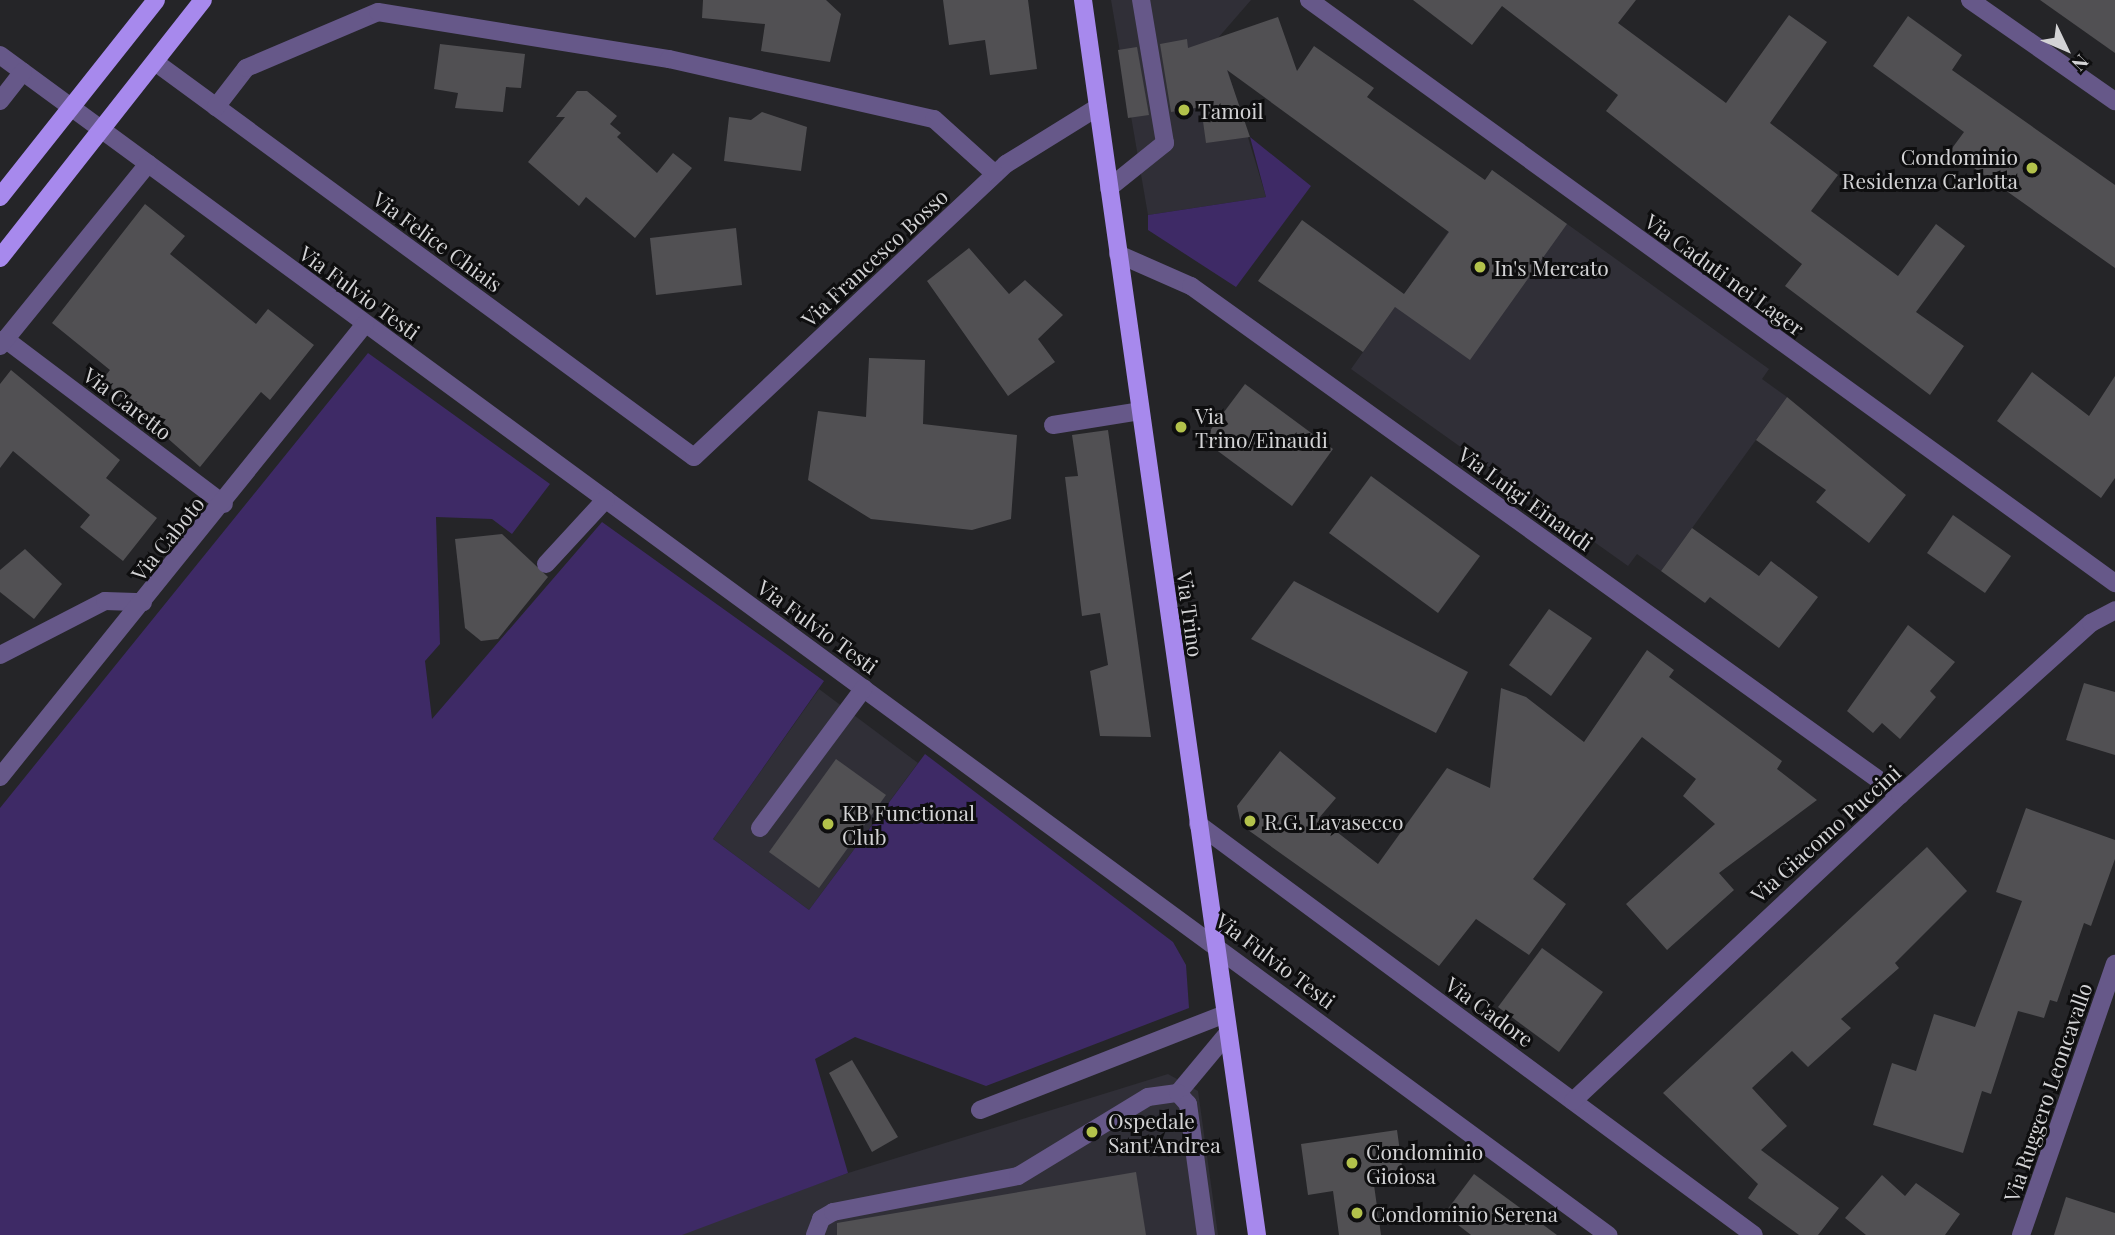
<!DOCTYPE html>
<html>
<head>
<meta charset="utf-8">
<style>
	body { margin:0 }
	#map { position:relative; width:2115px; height:1235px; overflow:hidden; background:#252528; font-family:"Playfair Display",serif }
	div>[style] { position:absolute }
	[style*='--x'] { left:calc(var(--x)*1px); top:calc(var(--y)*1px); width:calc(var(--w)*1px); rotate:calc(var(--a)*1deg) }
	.built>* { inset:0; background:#302f37 }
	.green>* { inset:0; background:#3e2a66 }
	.building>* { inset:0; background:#515053 }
	.minor>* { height:18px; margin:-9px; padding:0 9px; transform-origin:9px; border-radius:9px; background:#665889 }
	.major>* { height:18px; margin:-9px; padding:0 9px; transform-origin:9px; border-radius:9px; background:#a789ed }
	.dots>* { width:19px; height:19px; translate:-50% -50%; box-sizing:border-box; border:4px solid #0e0e0f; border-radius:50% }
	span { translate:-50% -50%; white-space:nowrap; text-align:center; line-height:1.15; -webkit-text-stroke:6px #0e0e0f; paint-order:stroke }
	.poi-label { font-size:21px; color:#d3d3d5 }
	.left { translate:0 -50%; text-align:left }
	.right { translate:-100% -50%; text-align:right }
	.street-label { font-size:21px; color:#d3d3d5 }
	.north { position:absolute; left:2031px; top:14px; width:70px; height:70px; -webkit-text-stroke:5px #0e0e0f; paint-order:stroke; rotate:134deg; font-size:19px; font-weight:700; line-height:28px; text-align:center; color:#d3d3d5 }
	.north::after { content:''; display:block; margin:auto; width:24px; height:32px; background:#d3d3d5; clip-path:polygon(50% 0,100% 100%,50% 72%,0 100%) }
</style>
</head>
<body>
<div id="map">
	<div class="built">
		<div style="clip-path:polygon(1111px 0,1251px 0,1218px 38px,1266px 197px,1148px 215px)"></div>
		<div style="clip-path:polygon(1492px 170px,1769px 369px,1762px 379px,1787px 397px,1661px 571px,1637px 554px,1628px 566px,1351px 369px)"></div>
		<div style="clip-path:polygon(819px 689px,918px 763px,809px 910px,713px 839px)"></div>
		<div style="clip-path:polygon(1168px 1074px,1198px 1091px,1218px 1235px,674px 1235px,848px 1173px)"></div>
	</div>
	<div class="green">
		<div style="clip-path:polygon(1250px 137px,1311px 186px,1236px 287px,1148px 230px,1148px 215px,1266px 197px)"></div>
		<div style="clip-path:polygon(368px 353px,550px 484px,512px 534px,492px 519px,436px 517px,440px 644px,425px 661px,432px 719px,602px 522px,824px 681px,713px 839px,809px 910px,925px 754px,1173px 942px,1186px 965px,1189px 1008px,986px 1086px,855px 1037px,815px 1059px,848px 1173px,682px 1235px,0 1235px,0 808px)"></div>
	</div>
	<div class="building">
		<div style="clip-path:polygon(703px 0,826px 0,841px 14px,830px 62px,761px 51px,765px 24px,702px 18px)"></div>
		<div style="clip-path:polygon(943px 0,1028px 0,1037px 69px,990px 75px,985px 40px,949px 45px)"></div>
		<div style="clip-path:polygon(1413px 0,1636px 0,1618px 23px,1726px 103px,1789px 15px,1827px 42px,1770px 123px,1838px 175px,1811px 211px,1898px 276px,1936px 224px,1965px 246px,1916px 312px,1964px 346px,1930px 395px,1785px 286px,1802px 264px,1606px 111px,1618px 95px,1502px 6px,1472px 45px)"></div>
		<div style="clip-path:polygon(2040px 0,2115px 0,2115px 53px)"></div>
		<div style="clip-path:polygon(1908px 16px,1962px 55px,1952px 70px,2115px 185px,2115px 268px,1950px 151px,1964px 132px,1873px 66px)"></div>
		<div style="clip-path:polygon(1278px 17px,1297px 71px,1314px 46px,1374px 88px,1367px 97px,1485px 180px,1492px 170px,1567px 224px,1470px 360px,1395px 307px,1363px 352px,1258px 281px,1302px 220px,1404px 294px,1449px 232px,1227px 70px,1250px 137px,1206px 143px,1201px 107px,1171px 112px,1160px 44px,1187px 39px,1188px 48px)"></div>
		<div style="clip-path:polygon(440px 44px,525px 54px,521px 88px,506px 87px,503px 112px,455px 108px,458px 93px,434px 89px)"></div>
		<div style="clip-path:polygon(1137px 47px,1149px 115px,1128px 118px,1118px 50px)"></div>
		<div style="clip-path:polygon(577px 91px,587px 91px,617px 116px,610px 124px,621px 133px,617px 137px,657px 173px,673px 153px,692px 168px,635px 238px,586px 197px,579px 206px,528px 162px,565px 117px,556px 117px)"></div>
		<div style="clip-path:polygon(762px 112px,807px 127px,801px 171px,724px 161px,729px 117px,751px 120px)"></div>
		<div style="clip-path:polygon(145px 204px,185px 236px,170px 254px,256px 324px,268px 309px,314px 345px,270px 400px,261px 392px,200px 467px,102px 380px,110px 370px,52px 323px)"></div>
		<div style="clip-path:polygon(736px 228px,742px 285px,656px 295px,650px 238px)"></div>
		<div style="clip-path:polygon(969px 248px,1009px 294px,1025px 280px,1063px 315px,1038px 339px,1055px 362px,1008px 396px,927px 281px)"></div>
		<div style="clip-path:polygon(869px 358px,925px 360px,923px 424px,1017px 435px,1011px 519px,972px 530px,871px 519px,808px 480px,818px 411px,866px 417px)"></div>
		<div style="clip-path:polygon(11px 370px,120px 460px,106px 478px,157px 518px,123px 561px,80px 527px,90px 515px,13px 451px,0 468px,0 384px)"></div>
		<div style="clip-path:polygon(2032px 372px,2089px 416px,2115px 376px,2115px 478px,2101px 498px,1997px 421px)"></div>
		<div style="clip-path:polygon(1245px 384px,1333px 449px,1292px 506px,1203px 440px)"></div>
		<div style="clip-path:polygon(1787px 397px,1906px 495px,1869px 543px,1816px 502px,1826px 490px,1756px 440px)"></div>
		<div style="clip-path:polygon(1108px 430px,1133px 607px,1151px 737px,1100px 736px,1090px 671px,1108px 665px,1100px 613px,1082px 616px,1065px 477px,1078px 476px,1072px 435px)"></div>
		<div style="clip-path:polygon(1371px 476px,1480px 556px,1438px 613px,1329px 533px)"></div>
		<div style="clip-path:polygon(1953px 515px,2011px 556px,1985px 593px,1927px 553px)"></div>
		<div style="clip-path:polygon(1692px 528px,1759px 576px,1771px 561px,1818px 597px,1779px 648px,1710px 597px,1705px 603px,1661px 571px)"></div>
		<div style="clip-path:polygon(502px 534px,548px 577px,498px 639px,481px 641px,465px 628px,455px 539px)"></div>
		<div style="clip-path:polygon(25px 549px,62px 584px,34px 619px,0 592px,0 570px)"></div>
		<div style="clip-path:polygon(1294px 581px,1468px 672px,1436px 733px,1251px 639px)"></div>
		<div style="clip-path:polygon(1549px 609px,1592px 638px,1551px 696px,1509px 665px)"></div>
		<div style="clip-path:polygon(1908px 625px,1955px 662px,1930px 691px,1936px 697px,1900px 739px,1882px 723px,1873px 733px,1847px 711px)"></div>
		<div style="clip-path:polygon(1647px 650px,1674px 670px,1669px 677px,1782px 761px,1777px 769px,1817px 800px,1719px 873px,1734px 890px,1667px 950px,1626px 904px,1715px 824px,1683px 796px,1696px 779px,1642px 737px,1533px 879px,1566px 904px,1529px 955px,1476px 919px,1439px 966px,1241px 825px,1237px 806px,1280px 751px,1336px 798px,1319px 818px,1378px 864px,1447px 768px,1490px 788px,1501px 688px,1526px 697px,1584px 742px)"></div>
		<div style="clip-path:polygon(2084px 683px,2115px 692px,2115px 755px,2066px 740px)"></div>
		<div style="clip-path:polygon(836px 759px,886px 795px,819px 888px,769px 852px)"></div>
		<div style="clip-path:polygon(2026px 808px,2115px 840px,2115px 859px,2091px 926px,2084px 923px,2057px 1002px,2050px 1000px,2044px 1018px,2018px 1011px,1991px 1094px,1982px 1091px,1963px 1153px,1873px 1125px,1892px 1063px,1916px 1071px,1934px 1014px,1975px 1027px,2022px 901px,1996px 892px)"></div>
		<div style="clip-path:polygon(1927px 847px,1967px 891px,1895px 963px,1899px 968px,1841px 1019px,1851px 1028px,1808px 1067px,1792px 1051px,1752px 1088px,1787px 1126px,1761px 1150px,1839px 1208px,1818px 1235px,1799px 1235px,1748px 1198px,1758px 1184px,1663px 1093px)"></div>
		<div style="clip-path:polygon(1542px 948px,1603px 992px,1559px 1052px,1498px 1007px)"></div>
		<div style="clip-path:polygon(852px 1060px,898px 1137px,872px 1152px,829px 1073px)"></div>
		<div style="clip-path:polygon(1397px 1130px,1404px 1181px,1374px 1185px,1381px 1235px,1339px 1235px,1333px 1191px,1308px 1195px,1301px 1144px)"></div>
		<div style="clip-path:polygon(1136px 1172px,1146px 1235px,837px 1235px,837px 1223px)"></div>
		<div style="clip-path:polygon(1474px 1174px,1557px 1235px,1471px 1235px,1444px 1214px)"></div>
		<div style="clip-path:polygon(1882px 1175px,1905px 1196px,1916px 1183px,1960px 1214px,1945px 1235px,1866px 1235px,1845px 1218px)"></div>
		<div style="clip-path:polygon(2066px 1197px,2115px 1213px,2115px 1235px,2054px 1235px)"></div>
	</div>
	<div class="minor">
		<div style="--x:1309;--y:0;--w:995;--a:35.88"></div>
		<div style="--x:1970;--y:0;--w:177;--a:34.9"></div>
		<div style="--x:0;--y:55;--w:1995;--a:36.27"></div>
		<div style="--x:155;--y:62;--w:668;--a:36.24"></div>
		<div style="--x:694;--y:457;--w:428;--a:-43.2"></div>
		<div style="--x:1006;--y:164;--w:108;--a:-31.8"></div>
		<div style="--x:0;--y:101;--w:37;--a:-52"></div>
		<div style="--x:216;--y:107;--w:49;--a:-52.4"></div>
		<div style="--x:246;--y:68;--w:143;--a:-23"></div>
		<div style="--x:378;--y:12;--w:295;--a:9.2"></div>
		<div style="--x:669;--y:59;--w:272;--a:12.8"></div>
		<div style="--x:934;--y:119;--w:82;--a:42"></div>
		<div style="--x:1109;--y:188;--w:72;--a:-38.8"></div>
		<div style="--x:1165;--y:143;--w:145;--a:-99.5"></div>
		<div style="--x:1118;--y:254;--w:80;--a:23.7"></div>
		<div style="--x:1191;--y:286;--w:873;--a:35.68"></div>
		<div style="--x:5;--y:339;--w:274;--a:37"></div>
		<div style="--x:0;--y:346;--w:235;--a:-50.9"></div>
		<div style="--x:1053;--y:425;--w:88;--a:-9.1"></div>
		<div style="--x:546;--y:564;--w:88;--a:-47.3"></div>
		<div style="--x:0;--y:655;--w:118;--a:-27.2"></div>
		<div style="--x:105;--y:601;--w:38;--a:2"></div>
		<div style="--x:0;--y:777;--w:582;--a:-51.14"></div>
		<div style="--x:1198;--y:824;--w:691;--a:36.47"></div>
		<div style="--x:760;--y:828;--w:174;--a:-53.4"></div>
		<div style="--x:1178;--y:1093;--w:78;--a:-50.2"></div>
		<div style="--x:1573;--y:1101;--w:448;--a:-43.1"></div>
		<div style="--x:1900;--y:795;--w:257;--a:-42"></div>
		<div style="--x:2091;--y:623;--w:27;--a:-28"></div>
		<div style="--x:980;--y:1110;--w:263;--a:-21.4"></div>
		<div style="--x:815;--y:1235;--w:17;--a:-69"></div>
		<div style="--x:821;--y:1219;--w:14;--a:-30"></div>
		<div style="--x:833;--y:1212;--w:188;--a:-11"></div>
		<div style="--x:1018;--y:1176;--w:152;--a:-31.3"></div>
		<div style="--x:1148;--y:1097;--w:30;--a:-8"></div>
		<div style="--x:1178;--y:1093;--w:15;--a:48"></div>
		<div style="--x:1188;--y:1104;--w:132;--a:82.2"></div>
		<div style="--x:2021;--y:1235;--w:287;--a:-70.9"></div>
	</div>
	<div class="major">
		<div style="--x:1083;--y:0;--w:1247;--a:81.98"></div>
		<div style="--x:0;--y:197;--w:251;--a:-51.6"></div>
		<div style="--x:0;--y:258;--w:328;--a:-51.8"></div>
	</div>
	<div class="dots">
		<div style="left:1184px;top:110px;background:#b3c24b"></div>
		<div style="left:2032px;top:168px;background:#b3c24b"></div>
		<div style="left:1480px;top:267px;background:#b3c24b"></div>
		<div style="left:1181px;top:427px;background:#b3c24b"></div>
		<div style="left:1250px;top:821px;background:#b3c24b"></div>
		<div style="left:828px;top:824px;background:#b3c24b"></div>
		<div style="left:1092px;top:1132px;background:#b3c24b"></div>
		<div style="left:1352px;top:1163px;background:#b3c24b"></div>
		<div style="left:1357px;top:1213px;background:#b3c24b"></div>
	</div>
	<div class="poi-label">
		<span class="left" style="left:1198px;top:110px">Tamoil</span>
		<span class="right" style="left:2018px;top:168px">Condominio<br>Residenza Carlotta</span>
		<span class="left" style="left:1494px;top:267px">In's Mercato</span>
		<span class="left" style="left:1195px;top:427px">Via<br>Trino/Einaudi</span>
		<span class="left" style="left:842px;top:824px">KB Functional<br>Club</span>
		<span class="left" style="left:1264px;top:821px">R.G. Lavasecco</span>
		<span class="left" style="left:1108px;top:1132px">Ospedale<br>Sant'Andrea</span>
		<span class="left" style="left:1366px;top:1163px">Condominio<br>Gioiosa</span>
		<span class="left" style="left:1371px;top:1213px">Condominio Serena</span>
	</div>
	<div class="street-label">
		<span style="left:438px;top:241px;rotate:36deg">Via Felice Chiais</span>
		<span style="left:874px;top:257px;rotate:-43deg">Via Francesco Bosso</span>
		<span style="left:1725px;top:274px;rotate:36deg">Via Caduti nei Lager</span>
		<span style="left:360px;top:292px;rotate:36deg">Via Fulvio Testi</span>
		<span style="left:128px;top:403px;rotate:37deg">Via Caretto</span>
		<span style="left:1526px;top:498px;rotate:36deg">Via Luigi Einaudi</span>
		<span style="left:167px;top:538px;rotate:-51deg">Via Caboto</span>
		<span style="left:1191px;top:614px;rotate:82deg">Via Trino</span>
		<span style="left:818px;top:626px;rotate:36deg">Via Fulvio Testi</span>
		<span style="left:1825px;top:833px;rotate:-42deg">Via Giacomo Puccini</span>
		<span style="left:1276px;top:960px;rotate:37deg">Via Fulvio Testi</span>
		<span style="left:1490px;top:1011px;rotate:36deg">Via Cadore</span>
		<span style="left:2047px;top:1092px;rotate:-71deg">Via Ruggero Leoncavallo</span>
	</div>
	<div class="north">N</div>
</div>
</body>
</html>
